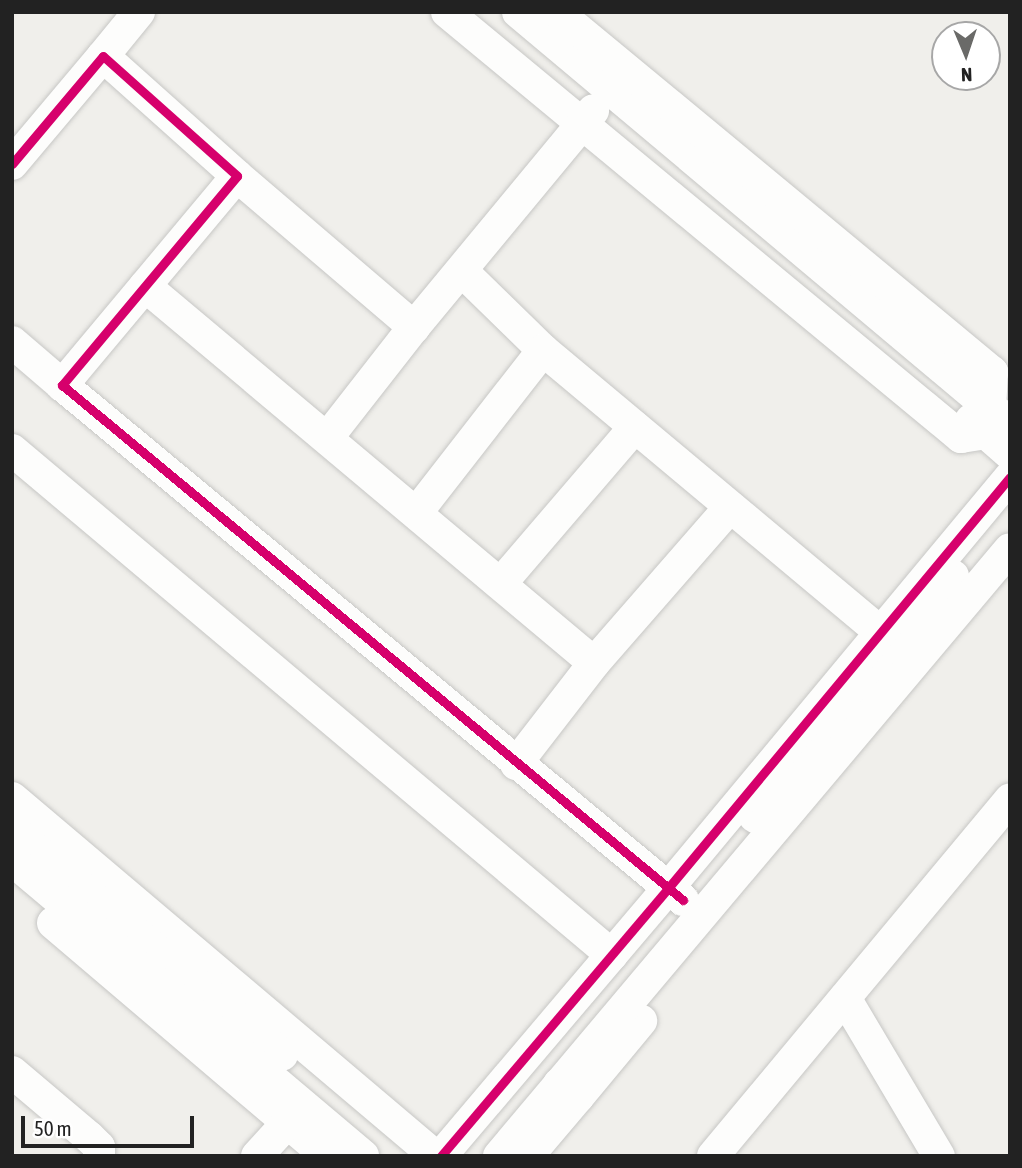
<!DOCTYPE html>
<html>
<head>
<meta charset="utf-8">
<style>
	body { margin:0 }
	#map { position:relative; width:1022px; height:1168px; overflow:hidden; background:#f0efeb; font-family:"Asap Condensed",sans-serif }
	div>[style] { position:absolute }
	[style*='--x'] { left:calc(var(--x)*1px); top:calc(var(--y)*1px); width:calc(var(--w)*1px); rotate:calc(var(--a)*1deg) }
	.roads { filter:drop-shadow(0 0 2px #c7c7c5) drop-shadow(0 0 2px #c7c7c5) }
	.minor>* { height:32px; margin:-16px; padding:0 16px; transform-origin:16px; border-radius:16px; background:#fdfdfc }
	.cycleway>* { height:9px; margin:-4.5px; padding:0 4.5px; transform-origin:4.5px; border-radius:4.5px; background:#d6006c }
	span { translate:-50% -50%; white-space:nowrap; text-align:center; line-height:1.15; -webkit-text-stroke:6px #fff; paint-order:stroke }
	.frame { position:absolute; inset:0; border:14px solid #222; pointer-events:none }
	.north { position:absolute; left:931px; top:21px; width:70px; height:70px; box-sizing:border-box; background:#fff; border:2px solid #a7a7a7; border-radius:50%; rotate:178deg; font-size:19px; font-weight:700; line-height:28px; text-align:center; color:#222 }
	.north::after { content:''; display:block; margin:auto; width:24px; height:32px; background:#6a6a68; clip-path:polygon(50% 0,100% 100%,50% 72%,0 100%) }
	.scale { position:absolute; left:21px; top:1116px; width:173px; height:32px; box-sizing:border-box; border:4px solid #222; border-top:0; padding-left:9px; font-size:21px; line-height:24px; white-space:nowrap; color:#222; -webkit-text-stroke:5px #fff; paint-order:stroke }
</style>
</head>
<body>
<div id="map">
	<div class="roads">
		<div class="minor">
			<div style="--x:447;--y:12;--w:667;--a:39.59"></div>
			<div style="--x:961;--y:437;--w:26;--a:-9"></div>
			<div style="--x:518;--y:12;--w:616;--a:40"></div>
			<div style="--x:990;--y:408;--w:24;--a:33"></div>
			<div style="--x:557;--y:12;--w:565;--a:39.61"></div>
			<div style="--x:992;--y:372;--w:36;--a:93"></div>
			<div style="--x:103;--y:56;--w:57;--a:-50.7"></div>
			<div style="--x:12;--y:164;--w:141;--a:-49.9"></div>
			<div style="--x:103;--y:56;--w:180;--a:41.8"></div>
			<div style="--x:237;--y:176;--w:273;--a:129.9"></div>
			<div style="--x:62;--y:385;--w:807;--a:39.67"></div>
			<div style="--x:237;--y:176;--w:233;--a:40.5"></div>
			<div style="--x:414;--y:327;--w:281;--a:-50.4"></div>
			<div style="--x:463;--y:272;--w:112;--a:44.3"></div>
			<div style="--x:543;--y:350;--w:438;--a:39.9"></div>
			<div style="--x:145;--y:286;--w:586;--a:40.02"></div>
			<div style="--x:12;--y:342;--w:66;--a:40.7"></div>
			<div style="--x:971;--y:420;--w:52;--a:41.1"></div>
			<div style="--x:328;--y:437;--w:140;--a:-52"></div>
			<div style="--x:12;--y:450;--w:784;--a:40.09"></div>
			<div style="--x:417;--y:512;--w:205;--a:-52.1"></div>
			<div style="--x:502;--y:582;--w:204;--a:-49.4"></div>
			<div style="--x:516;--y:764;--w:128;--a:-52.3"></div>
			<div style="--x:594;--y:663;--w:207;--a:-48.9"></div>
			<div style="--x:12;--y:798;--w:554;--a:40.24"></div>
			<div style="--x:755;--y:817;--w:312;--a:-50.6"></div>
			<div style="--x:12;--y:829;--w:352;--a:39.9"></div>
			<div style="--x:12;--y:860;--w:459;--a:40.1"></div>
			<div style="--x:53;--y:923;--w:360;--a:40.4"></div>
			<div style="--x:845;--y:998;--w:184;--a:59.3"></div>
			<div style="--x:12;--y:1072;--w:101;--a:40.2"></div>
			<div style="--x:89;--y:1137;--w:14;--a:45"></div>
			<div style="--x:99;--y:1147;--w:9;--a:90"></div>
			<div style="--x:559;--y:1084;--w:23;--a:34"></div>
			<div style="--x:578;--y:1097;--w:99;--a:-50.3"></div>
			<div style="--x:257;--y:1156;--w:45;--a:-47.7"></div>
			<div style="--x:441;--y:1156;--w:353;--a:-49.7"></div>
			<div style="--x:669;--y:887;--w:533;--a:-50.25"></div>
			<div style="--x:499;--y:1156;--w:793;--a:-49.91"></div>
			<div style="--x:528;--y:1156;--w:77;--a:-49.7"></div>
			<div style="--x:713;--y:1156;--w:464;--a:-50.2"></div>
		</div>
	</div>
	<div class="cycleway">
		<div style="--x:12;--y:164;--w:141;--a:-49.9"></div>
		<div style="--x:103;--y:56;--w:180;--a:41.8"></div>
		<div style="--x:237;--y:176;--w:273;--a:129.9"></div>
		<div style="--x:62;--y:385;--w:807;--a:39.67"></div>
		<div style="--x:441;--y:1156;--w:353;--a:-49.7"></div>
		<div style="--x:669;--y:887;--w:533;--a:-50.25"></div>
	</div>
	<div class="frame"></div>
	<div class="north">N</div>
	<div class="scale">50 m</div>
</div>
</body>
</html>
